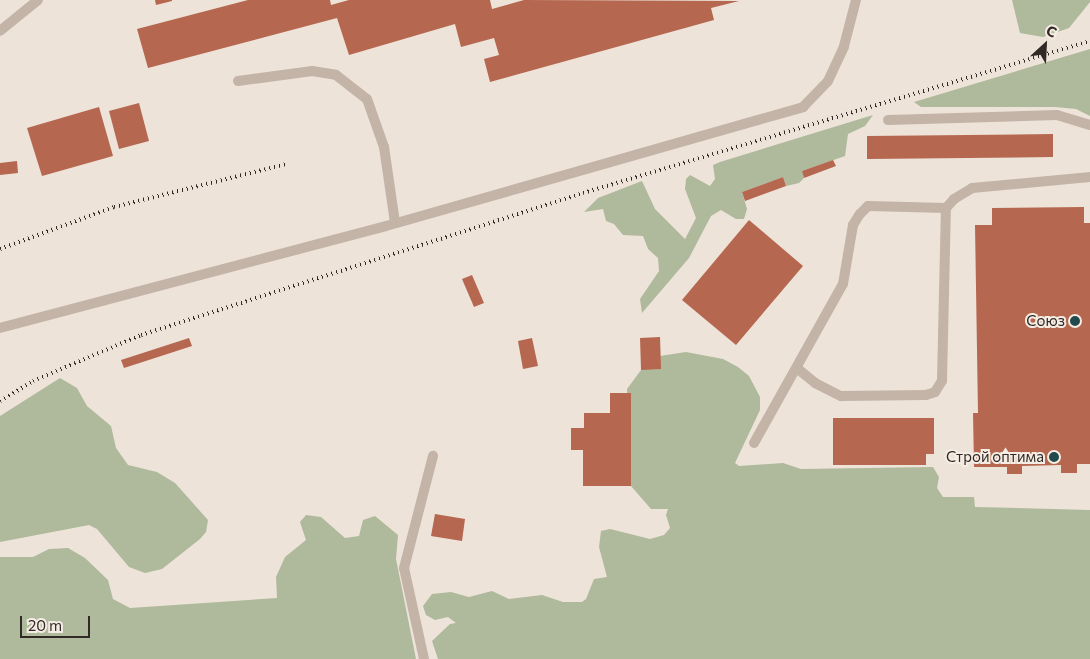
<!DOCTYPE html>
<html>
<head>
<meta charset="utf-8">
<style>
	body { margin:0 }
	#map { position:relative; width:1090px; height:659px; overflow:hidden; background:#ede3d9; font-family:Commissioner,sans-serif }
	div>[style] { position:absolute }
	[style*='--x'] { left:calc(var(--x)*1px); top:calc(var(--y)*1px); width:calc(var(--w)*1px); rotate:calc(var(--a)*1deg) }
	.green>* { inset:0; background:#afb99b }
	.building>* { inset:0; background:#b5674f }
	.lane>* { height:10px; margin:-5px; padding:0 5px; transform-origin:5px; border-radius:5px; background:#c3b4a7 }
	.rail>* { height:4px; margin-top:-2px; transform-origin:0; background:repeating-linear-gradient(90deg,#312926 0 1px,transparent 0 5px) }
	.dots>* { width:14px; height:14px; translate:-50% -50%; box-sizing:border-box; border:2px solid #f5ede4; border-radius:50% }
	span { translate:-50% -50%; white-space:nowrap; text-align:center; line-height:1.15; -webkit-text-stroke:4px #f5ede4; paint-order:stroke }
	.poi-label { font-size:15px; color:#312926 }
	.right { translate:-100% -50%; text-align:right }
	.north { position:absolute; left:1020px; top:20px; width:50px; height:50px; -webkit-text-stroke:4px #f5ede4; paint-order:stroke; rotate:25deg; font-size:14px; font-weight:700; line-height:20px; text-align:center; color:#312926 }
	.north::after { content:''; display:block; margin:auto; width:18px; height:22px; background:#312926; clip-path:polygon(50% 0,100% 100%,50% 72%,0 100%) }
	.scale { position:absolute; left:20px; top:616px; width:70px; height:22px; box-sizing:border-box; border:2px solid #312926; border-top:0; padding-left:6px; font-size:15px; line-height:18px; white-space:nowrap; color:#312926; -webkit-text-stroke:4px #f5ede4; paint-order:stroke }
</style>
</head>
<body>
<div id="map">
	<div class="green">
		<div style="clip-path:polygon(1012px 0,1090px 0,1090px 2px,1069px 28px,1043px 37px,1020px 33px)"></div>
		<div style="clip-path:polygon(1090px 49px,1090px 116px,1076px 109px,1055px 107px,921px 107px,914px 102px)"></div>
		<div style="clip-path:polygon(873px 115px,865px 126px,848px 134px,845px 156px,802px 171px,804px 178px,799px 183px,786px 186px,783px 177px,742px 192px,747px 209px,744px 219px,736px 219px,721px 210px,711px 216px,689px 258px,642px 313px,640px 299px,659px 271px,658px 258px,648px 249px,643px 236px,623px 235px,614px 224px,606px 221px,603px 209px,584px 212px,598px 198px,642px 181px,655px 209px,685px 239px,696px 218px,685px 189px,686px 179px,690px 175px,710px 186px,715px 179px,713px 165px,720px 162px)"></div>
		<div style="clip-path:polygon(686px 352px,723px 359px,738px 367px,749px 376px,760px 397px,760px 410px,735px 463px,739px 466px,783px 463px,801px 469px,933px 467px,939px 477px,937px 488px,943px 497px,974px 497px,975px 507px,1090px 510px,1090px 659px,438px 659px,432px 641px,450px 624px,456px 623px,448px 617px,435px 620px,426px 615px,423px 606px,432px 594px,451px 592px,469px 597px,492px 591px,509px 599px,542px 595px,563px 602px,582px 602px,586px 599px,594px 579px,607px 577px,599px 547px,601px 531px,610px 529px,650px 539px,664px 535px,670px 528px,666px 515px,668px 509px,651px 509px,631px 486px,627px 389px,641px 370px,660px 356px)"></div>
		<div style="clip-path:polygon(60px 378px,77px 388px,87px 406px,111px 426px,116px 448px,128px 465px,157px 472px,175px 483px,208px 520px,206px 532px,200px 539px,162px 569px,145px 573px,129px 567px,97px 529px,89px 525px,0 542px,0 416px)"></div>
		<div style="clip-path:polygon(306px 515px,321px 517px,345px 538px,359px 536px,363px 520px,375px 516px,398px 535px,396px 559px,416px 659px,0 659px,0 557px,33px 557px,49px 549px,68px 548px,85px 558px,108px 580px,113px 599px,130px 608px,277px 598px,276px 577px,285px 557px,306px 540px,300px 522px)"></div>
	</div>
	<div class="building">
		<div style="clip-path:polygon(155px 0,172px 0,172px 1px,156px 5px)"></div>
		<div style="clip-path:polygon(248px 0,330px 0,331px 5px,349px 0,490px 0,492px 9px,524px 0,739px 1px,711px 8px,714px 20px,490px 82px,484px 59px,499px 55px,494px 38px,461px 47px,455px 24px,349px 55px,337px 18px,148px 68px,137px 29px)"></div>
		<div style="clip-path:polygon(139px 103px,149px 141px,119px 149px,109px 111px)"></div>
		<div style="clip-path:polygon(99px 107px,113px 156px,42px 176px,27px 128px)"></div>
		<div style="clip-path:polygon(1053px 134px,1053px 157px,867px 159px,867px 136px)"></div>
		<div style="clip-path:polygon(833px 160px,836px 166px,804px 178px,802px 171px)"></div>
		<div style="clip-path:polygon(17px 161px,18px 173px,0 175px,0 163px)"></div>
		<div style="clip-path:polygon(783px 177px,786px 186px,745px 201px,742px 192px)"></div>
		<div style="clip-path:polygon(1084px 207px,1084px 223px,1090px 223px,1090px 464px,1077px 464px,1077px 473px,1061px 473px,1061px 465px,1022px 466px,1022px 474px,1007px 474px,1007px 467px,974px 467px,973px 413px,978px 413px,975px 225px,992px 225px,992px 208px)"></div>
		<div style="clip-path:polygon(749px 220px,803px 266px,736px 345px,682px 300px)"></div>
		<div style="clip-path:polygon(472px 275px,484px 303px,474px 307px,462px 279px)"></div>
		<div style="clip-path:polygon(660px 337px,661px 369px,641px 370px,640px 338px)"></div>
		<div style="clip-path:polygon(189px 338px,192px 346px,124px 368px,121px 360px)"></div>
		<div style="clip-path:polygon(532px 338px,538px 366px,523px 369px,518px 341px)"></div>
		<div style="clip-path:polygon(610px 393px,631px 393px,631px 486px,583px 486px,583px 450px,571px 450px,571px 428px,584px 428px,584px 413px,610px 413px)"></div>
		<div style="clip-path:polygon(833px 418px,934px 418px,934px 454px,926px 454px,926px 465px,833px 465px)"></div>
		<div style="clip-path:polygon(435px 514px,465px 519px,462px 541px,431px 536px)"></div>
	</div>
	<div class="lane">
		<div style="--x:0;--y:31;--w:49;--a:-39.2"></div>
		<div style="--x:238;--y:81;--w:75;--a:-7.7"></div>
		<div style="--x:312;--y:71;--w:24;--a:9"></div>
		<div style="--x:336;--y:75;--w:39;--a:38"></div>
		<div style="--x:367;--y:99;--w:51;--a:70.5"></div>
		<div style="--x:384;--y:147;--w:76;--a:81.7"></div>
		<div style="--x:888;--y:120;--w:169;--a:-1.7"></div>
		<div style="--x:1057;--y:115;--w:34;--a:17"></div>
		<div style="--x:0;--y:328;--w:399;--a:-14.8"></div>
		<div style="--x:386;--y:226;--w:434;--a:-15.9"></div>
		<div style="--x:803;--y:107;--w:36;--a:-46"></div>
		<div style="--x:828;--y:81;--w:38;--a:-65"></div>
		<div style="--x:844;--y:46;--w:48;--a:-75.4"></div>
		<div style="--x:798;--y:369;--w:22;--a:39"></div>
		<div style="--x:815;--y:383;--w:29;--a:27"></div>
		<div style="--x:841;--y:396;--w:85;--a:-0.7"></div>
		<div style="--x:926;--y:395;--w:9;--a:-18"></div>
		<div style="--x:935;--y:392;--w:13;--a:-58"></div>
		<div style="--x:942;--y:381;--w:173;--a:-88.7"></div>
		<div style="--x:946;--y:208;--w:12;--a:-48"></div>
		<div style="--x:954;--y:199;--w:21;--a:-31"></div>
		<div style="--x:972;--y:188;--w:119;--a:-5.3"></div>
		<div style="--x:754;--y:443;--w:182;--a:-60.8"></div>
		<div style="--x:843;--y:284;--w:60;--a:-80.4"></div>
		<div style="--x:853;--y:225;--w:13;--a:-58"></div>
		<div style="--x:860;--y:214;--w:11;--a:-45"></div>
		<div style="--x:868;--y:206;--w:78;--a:1.5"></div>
		<div style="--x:424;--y:659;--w:93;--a:-102.4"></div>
		<div style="--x:404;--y:568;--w:116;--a:-75.5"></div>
	</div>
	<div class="rail">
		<div style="--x:0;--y:249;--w:121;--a:-20.2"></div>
		<div style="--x:114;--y:207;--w:177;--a:-14"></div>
		<div style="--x:0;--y:401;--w:39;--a:-31"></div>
		<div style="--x:33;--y:381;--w:117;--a:-23.1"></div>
		<div style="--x:141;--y:335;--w:464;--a:-17.8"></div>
		<div style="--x:583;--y:193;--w:529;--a:-16.69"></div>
	</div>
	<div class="dots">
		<div style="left:1075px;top:321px;background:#22494c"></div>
		<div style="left:1054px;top:457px;background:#22494c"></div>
	</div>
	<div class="poi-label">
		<span class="right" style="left:1065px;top:321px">Союз</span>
		<span class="right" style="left:1044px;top:457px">Строй оптима</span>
	</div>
	<div class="north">С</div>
	<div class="scale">20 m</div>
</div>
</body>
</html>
